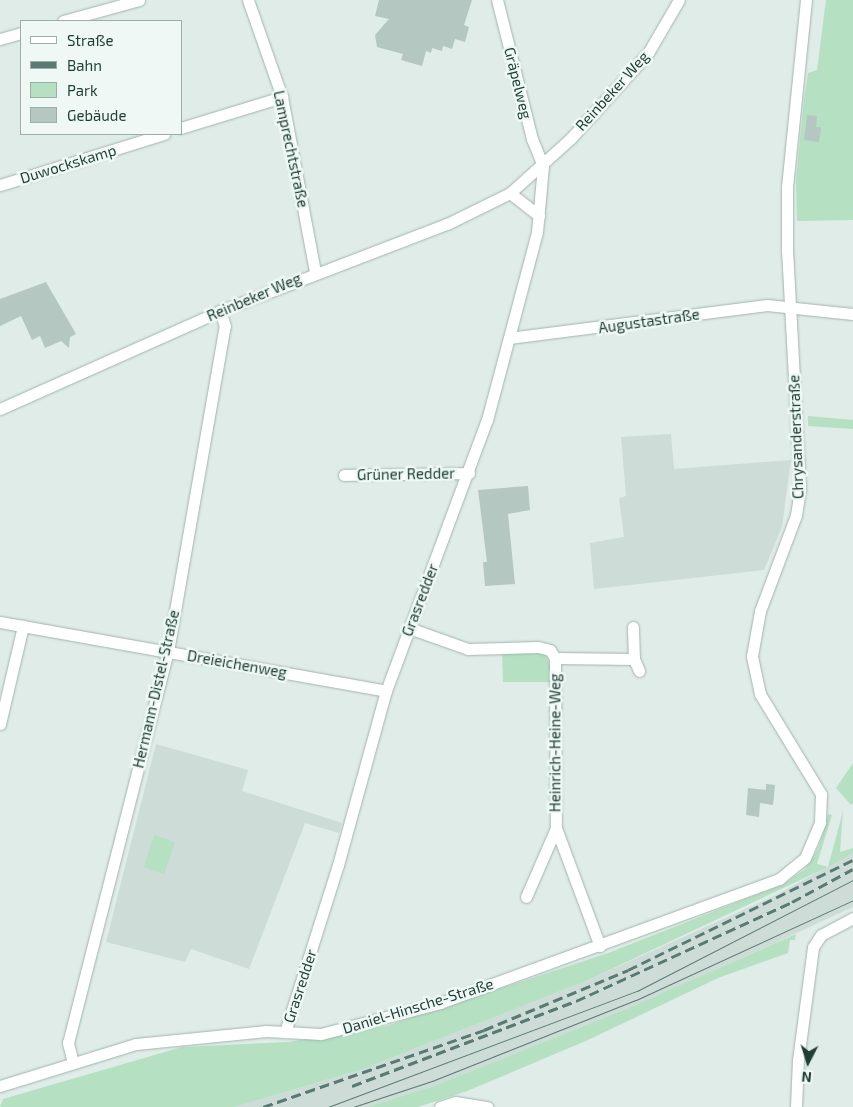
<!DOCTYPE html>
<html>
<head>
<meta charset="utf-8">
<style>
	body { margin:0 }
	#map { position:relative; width:853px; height:1107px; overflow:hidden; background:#dfece7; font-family:"Exo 2",sans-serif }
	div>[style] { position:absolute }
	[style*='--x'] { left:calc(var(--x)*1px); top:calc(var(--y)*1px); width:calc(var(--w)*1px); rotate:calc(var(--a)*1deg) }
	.built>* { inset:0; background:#cddcd6 }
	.green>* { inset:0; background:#b5e0c2 }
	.building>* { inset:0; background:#b4c7c0 }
	.roads { filter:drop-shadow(0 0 1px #a1b4ae) drop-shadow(0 0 1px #a1b4ae) }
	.street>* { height:11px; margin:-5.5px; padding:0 5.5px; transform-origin:5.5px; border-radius:5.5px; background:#fff }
	.tram>* { height:1px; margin:-0.5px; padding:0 0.5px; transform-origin:0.5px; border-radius:0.5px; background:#587a72 }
	.rail>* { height:3px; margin-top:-1.5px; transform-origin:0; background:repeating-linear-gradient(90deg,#587a72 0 10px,transparent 0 15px) }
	span { translate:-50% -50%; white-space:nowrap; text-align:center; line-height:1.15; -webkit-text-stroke:5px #eff8f4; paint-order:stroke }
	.street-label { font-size:15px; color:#1e3e36 }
	.legend { position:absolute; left:20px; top:20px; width:162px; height:115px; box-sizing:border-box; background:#eff8f4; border:1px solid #9baea8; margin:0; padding:6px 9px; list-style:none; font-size:15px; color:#1e3e36 }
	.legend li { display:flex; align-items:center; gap:10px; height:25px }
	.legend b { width:25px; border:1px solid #9baea8 }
	.north { position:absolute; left:783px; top:1037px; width:50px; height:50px; -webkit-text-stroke:4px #eff8f4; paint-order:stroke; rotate:185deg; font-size:14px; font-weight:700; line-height:20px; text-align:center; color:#1e3e36 }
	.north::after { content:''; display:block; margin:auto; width:18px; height:22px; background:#1e3e36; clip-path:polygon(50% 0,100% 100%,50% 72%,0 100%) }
</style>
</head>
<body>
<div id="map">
	<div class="built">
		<div style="clip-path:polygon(671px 434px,674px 469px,791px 460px,782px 527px,764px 570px,594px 589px,590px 543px,624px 537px,619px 498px,626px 496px,621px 437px)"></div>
		<div style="clip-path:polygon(156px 744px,248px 770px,242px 791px,342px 823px,339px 833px,305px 823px,249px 969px,191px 949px,185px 962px,106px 942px)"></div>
		<div style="clip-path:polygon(853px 853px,853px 907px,639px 1005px,434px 1086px,367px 1107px,235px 1107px,363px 1069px,586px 981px,776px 895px)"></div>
	</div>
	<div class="green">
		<div style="clip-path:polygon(826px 0,853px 0,853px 220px,797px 221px,796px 180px,804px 100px,808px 73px,817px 70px)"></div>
		<div style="clip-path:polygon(808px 416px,853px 420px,853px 429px,808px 426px)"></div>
		<div style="clip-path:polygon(502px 652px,545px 654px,550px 664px,551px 682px,503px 682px)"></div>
		<div style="clip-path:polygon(853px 763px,853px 803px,851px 805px,836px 788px)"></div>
		<div style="clip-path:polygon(843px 811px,840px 852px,853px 848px,853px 853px,828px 867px,586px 981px,363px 1069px,235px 1107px,0 1107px,3px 1099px,182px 1047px,288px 1042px,386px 1026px,608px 953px,784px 884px,805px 869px,818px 849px,828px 814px,832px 815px,817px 864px,828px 867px)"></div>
		<div style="clip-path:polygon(154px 835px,175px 842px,164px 874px,144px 867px)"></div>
		<div style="clip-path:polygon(796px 934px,795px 940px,790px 940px,788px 953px,718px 978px,588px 1040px,467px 1091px,418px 1107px,367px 1107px,434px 1086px,627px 1009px)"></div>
	</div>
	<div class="building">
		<div style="clip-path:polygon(379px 0,472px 0,464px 25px,469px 27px,465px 42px,455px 39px,452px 49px,443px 46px,442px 51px,432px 48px,431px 53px,426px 51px,422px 66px,401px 60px,403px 54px,377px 47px,375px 35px,389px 19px,375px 16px)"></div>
		<div style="clip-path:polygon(807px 115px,817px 116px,816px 127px,821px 127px,819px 142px,804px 140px)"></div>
		<div style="clip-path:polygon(46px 282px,76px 334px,70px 337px,69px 348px,61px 341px,45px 348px,40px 336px,32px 340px,21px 316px,0 326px,0 299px)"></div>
		<div style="clip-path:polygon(528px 486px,530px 510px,508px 514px,515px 584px,485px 586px,483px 562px,487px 562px,478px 490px)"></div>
		<div style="clip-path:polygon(766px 784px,775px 785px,773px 805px,760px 803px,759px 817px,746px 815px,748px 788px,766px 790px)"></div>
	</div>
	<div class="roads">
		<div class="street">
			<div style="--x:248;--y:0;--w:103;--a:70.7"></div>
			<div style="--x:282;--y:97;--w:177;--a:79.3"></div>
			<div style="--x:63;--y:21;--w:79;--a:-15.4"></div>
			<div style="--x:0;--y:39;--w:22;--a:-16"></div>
			<div style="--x:181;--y:128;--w:106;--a:-17.1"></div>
			<div style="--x:0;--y:185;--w:172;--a:-17.3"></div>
			<div style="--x:510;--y:193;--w:37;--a:38"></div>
			<div style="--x:509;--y:338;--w:260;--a:-7.3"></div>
			<div style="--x:767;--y:305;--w:86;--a:6"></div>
			<div style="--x:0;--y:409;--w:241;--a:-24"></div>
			<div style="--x:220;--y:311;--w:243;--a:-21"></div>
			<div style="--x:447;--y:224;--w:70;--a:-26.2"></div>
			<div style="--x:510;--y:193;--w:82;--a:-42"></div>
			<div style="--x:571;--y:138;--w:115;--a:-47.8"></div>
			<div style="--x:648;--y:53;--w:61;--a:-59.7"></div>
			<div style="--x:344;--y:475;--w:125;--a:-0.9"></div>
			<div style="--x:0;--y:622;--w:392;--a:10.1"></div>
			<div style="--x:409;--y:628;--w:63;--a:19.6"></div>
			<div style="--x:468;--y:649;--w:70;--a:-1.6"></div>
			<div style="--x:538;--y:647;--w:12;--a:14"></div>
			<div style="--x:550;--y:650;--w:9;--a:58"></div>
			<div style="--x:555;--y:658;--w:170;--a:89.7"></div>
			<div style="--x:556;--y:828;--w:126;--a:69.6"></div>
			<div style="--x:555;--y:658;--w:79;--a:0.7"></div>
			<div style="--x:634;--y:659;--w:32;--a:-92"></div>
			<div style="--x:634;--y:659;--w:13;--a:67"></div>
			<div style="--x:0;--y:724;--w:101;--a:-76.8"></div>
			<div style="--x:526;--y:897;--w:75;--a:-66.5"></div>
			<div style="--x:285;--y:1032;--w:175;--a:-72.4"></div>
			<div style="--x:338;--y:865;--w:180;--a:-74.6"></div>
			<div style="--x:386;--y:691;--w:289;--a:-69.6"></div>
			<div style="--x:487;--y:420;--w:195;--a:-75.1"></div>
			<div style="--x:537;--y:232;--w:66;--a:-84.8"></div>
			<div style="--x:543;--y:166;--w:29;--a:-112"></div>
			<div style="--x:532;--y:139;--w:143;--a:-104.1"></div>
			<div style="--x:73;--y:1063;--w:21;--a:-104"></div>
			<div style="--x:68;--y:1043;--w:405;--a:-75.7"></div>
			<div style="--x:168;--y:651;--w:330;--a:-80.1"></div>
			<div style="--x:225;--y:326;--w:16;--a:-108"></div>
			<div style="--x:0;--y:1086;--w:142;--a:-17.2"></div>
			<div style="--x:136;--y:1044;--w:131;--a:-5.7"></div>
			<div style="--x:266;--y:1031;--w:55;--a:3.1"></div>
			<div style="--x:321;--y:1034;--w:123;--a:-14.6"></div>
			<div style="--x:440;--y:1003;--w:361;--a:-20.1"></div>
			<div style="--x:779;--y:879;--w:33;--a:-39"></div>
			<div style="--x:805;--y:858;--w:39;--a:-67"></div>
			<div style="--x:820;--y:822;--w:28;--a:-88"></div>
			<div style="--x:821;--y:794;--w:117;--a:-121.4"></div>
			<div style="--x:760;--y:694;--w:39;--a:-102"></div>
			<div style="--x:752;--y:656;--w:46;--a:-79.9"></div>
			<div style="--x:760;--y:611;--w:103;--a:-69.4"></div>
			<div style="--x:796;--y:515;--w:26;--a:-81"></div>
			<div style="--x:800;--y:489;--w:237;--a:-93.1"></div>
			<div style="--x:787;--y:252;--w:65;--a:-90"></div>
			<div style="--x:787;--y:187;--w:188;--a:-84.2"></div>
			<div style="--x:440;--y:1107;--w:16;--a:-18"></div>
			<div style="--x:455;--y:1102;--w:33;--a:9"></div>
			<div style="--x:796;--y:1107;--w:47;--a:-87.6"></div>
			<div style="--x:798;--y:1060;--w:114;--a:-82.4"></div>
			<div style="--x:813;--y:947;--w:14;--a:-56"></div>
			<div style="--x:821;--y:935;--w:36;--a:-28"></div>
		</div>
	</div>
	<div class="tram">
		<div style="--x:328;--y:1107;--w:330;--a:-20.6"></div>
		<div style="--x:637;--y:991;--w:243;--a:-27.2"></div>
		<div style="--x:353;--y:1107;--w:83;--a:-18.2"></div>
		<div style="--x:432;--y:1081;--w:219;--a:-21.7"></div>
		<div style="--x:636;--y:1000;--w:239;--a:-24.7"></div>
	</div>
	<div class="rail">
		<div style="--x:352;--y:1086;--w:240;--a:-20.8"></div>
		<div style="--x:576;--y:1001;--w:238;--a:-24.6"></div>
		<div style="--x:792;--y:902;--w:69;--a:-28.4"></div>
		<div style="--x:263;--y:1107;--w:234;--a:-19.2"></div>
		<div style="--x:484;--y:1030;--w:156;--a:-22.6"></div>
		<div style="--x:628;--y:970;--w:250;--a:-26.1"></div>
	</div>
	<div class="street-label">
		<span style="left:518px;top:83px;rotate:76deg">Gräpelweg</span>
		<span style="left:612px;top:91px;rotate:-48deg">Reinbeker Weg</span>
		<span style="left:291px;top:149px;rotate:78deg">Lamprechtstraße</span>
		<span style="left:68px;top:164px;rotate:-17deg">Duwockskamp</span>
		<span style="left:254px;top:297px;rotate:-23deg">Reinbeker Weg</span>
		<span style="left:649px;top:321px;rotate:-8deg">Augustastraße</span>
		<span style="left:796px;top:437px;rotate:-92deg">Chrysanderstraße</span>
		<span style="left:406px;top:474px;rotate:-1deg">Grüner Redder</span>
		<span style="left:420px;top:600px;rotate:-69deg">Grasredder</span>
		<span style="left:237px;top:664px;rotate:10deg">Dreieichenweg</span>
		<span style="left:156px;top:689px;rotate:-77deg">Hermann-Distel-Straße</span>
		<span style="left:555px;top:743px;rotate:-90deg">Heinrich-Heine-Weg</span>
		<span style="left:300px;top:986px;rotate:-72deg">Grasredder</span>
		<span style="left:418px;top:1006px;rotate:-17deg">Daniel-Hinsche-Straße</span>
	</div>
	<ul class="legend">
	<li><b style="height:6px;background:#fff"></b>Straße</li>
	<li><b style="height:6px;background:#587a72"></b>Bahn</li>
	<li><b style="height:14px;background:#b5e0c2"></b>Park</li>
	<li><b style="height:14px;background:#b4c7c0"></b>Gebäude</li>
	</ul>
	<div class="north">N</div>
</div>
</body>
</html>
